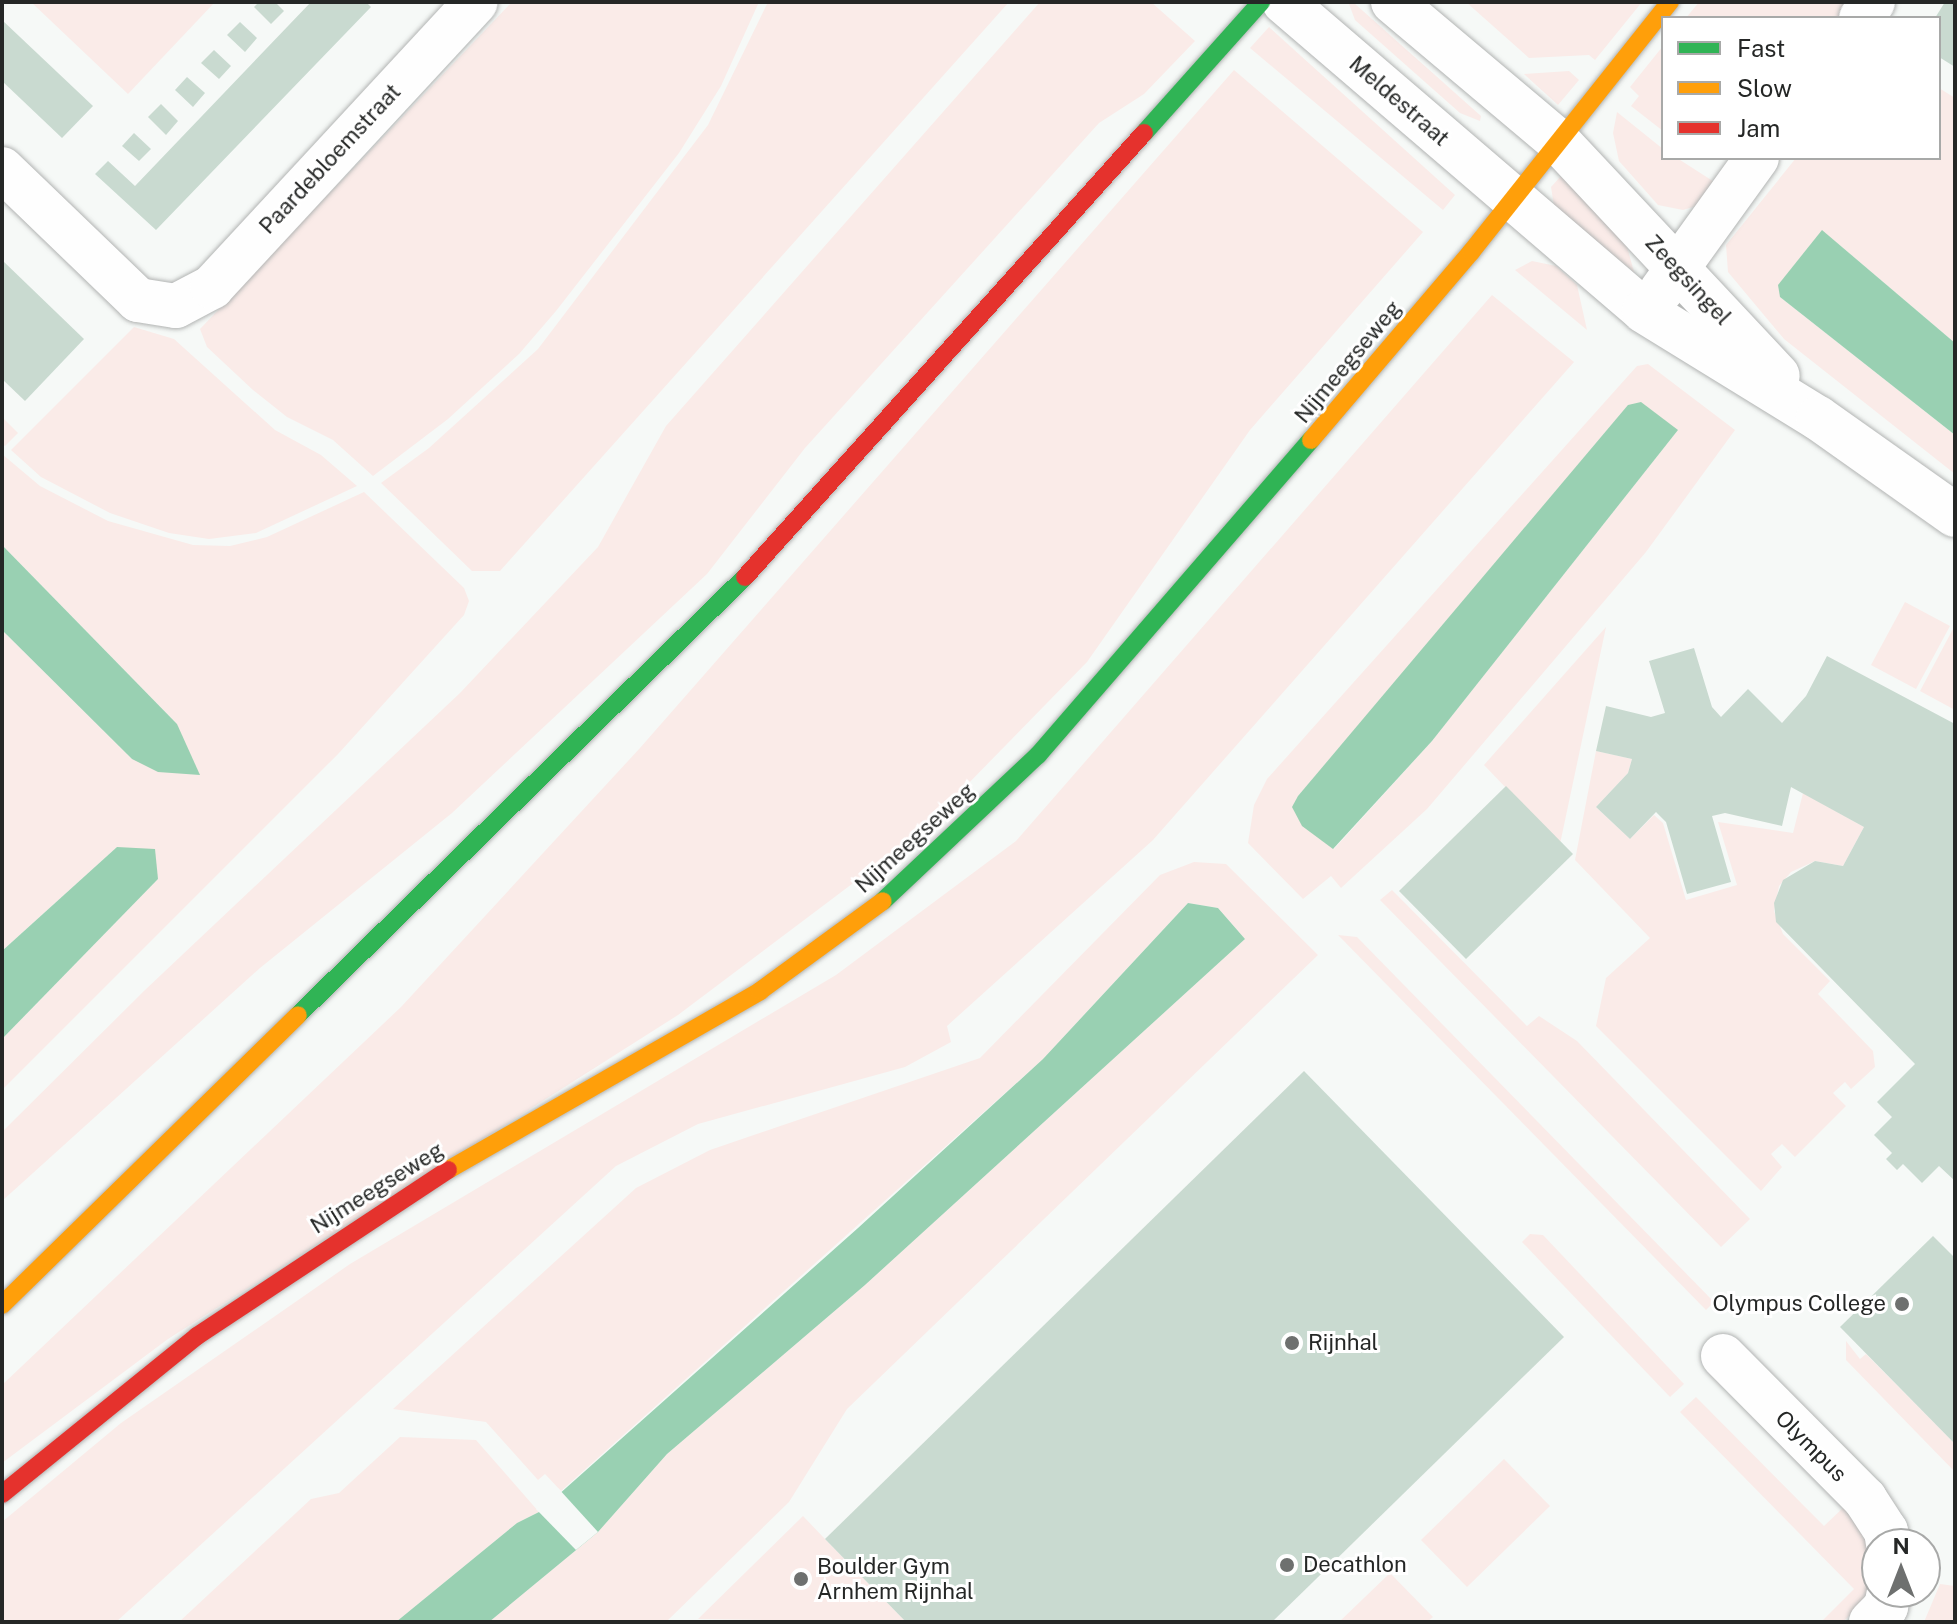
<!DOCTYPE html>
<html>
<head>
<meta charset="utf-8">
<style>
	body { margin:0 }
	#map { position:relative; width:1957px; height:1624px; overflow:hidden; background:#f6f9f7; font-family:"Public Sans",sans-serif }
	div>[style] { position:absolute }
	[style*='--x'] { left:calc(var(--x)*1px); top:calc(var(--y)*1px); width:calc(var(--w)*1px); rotate:calc(var(--a)*1deg) }
	.green>* { inset:0; background:#faebe8 }
	.water>* { inset:0; background:#99d0b2 }
	.pier>* { inset:0; background:#f6f9f7 }
	.building>* { inset:0; background:#c9dad0 }
	.roads { filter:drop-shadow(0 0 2px #b2b4b3) drop-shadow(0 0 2px #b2b4b3) }
	.street>* { height:44px; margin:-22px; padding:0 22px; transform-origin:22px; border-radius:22px; background:#fefefe }
	.fast>* { height:18px; margin:-9px; padding:0 9px; transform-origin:9px; border-radius:9px; background:#30b455 }
	.slow>* { height:18px; margin:-9px; padding:0 9px; transform-origin:9px; border-radius:9px; background:#ff9f0a }
	.jam>* { height:18px; margin:-9px; padding:0 9px; transform-origin:9px; border-radius:9px; background:#e5322d }
	.dots>* { width:22px; height:22px; translate:-50% -50%; box-sizing:border-box; border:4px solid #fff; border-radius:50% }
	span { translate:-50% -50%; white-space:nowrap; text-align:center; line-height:1.15; -webkit-text-stroke:6px #fff; paint-order:stroke }
	.street-label { font-size:22px; color:#252726 }
	.poi-label { font-size:22px; color:#252726 }
	.right { translate:-100% -50%; text-align:right }
	.left { translate:0 -50%; text-align:left }
	.frame { position:absolute; inset:0; border:4px solid #252726; pointer-events:none }
	.legend { position:absolute; left:1661px; top:16px; width:280px; height:144px; box-sizing:border-box; background:#fff; border:2px solid #a8a9a8; margin:0; padding:10px 14px; list-style:none; font-size:24px; color:#252726 }
	.legend li { display:flex; align-items:center; gap:16px; height:40px }
	.legend b { width:40px; border:2px solid #a8a9a8 }
	.north { position:absolute; left:1861px; top:1528px; width:80px; height:80px; box-sizing:border-box; background:#fff; border:2px solid #a8a9a8; border-radius:50%; rotate:0deg; font-size:22px; font-weight:700; line-height:32px; text-align:center; color:#252726 }
	.north::after { content:''; display:block; margin:auto; width:28px; height:36px; background:#6e706f; clip-path:polygon(50% 0,100% 100%,50% 72%,0 100%) }
</style>
</head>
<body>
<div id="map">
	<div class="green">
		<div style="clip-path:polygon(31px 2px,215px 2px,128px 94px)"></div>
		<div style="clip-path:polygon(512px 2px,759px 2px,721px 86px,679px 153px,556px 311px,519px 354px,448px 419px,373px 476px,333px 440px,287px 417px,253px 390px,207px 347px,200px 329px)"></div>
		<div style="clip-path:polygon(768px 2px,1009px 2px,500px 571px,472px 571px,381px 483px,429px 448px,538px 349px,708px 125px)"></div>
		<div style="clip-path:polygon(1040px 2px,1151px 2px,1195px 41px,1144px 94px,1099px 123px,805px 448px,707px 574px,452px 813px,260px 968px,2px 1201px,2px 1132px,145px 990px,460px 693px,598px 547px,666px 426px)"></div>
		<div style="clip-path:polygon(1466px 2px,1642px 2px,1595px 60px,1589px 55px,1529px 58px)"></div>
		<div style="clip-path:polygon(1699px 2px,1853px 2px,1841px 18px,1686px 18px)"></div>
		<div style="clip-path:polygon(1354px 3px,1481px 116px,1480px 121px,1460px 113px,1355px 20px,1349px 4px)"></div>
		<div style="clip-path:polygon(1269px 27px,1455px 195px,1443px 210px,1250px 48px)"></div>
		<div style="clip-path:polygon(1663px 46px,1663px 131px,1631px 106px,1639px 96px,1630px 87px)"></div>
		<div style="clip-path:polygon(1234px 70px,1423px 232px,1250px 430px,1087px 662px,921px 832px,678px 1015px,168px 1339px,2px 1463px,2px 1385px,401px 1007px,640px 748px)"></div>
		<div style="clip-path:polygon(1569px 71px,1579px 80px,1558px 105px,1524px 74px)"></div>
		<div style="clip-path:polygon(1939px 88px,1955px 98px,1955px 343px,1836px 242px,1780px 297px,1955px 435px,1955px 474px,1784px 339px,1728px 272px,1726px 245px,1796px 158px,1939px 158px)"></div>
		<div style="clip-path:polygon(1617px 112px,1663px 149px,1663px 158px,1677px 158px,1719px 185px,1696px 206px,1683px 210px,1658px 205px,1619px 161px,1613px 133px)"></div>
		<div style="clip-path:polygon(1561px 176px,1626px 243px,1634px 272px,1554px 206px,1551px 187px)"></div>
		<div style="clip-path:polygon(1532px 261px,1556px 266px,1577px 285px,1587px 330px,1515px 270px)"></div>
		<div style="clip-path:polygon(1492px 295px,1574px 362px,1153px 840px,947px 1026px,951px 1042px,905px 1067px,698px 1124px,616px 1166px,116px 1622px,2px 1622px,2px 1522px,121px 1423px,350px 1264px,836px 975px,1016px 841px)"></div>
		<div style="clip-path:polygon(134px 327px,174px 339px,275px 430px,321px 455px,357px 486px,256px 533px,209px 539px,169px 533px,110px 513px,41px 477px,11px 450px)"></div>
		<div style="clip-path:polygon(evenodd,1648px 364px,1735px 430px,1646px 552px,1427px 809px,1341px 888px,1331px 876px,1303px 899px,1248px 843px,1254px 805px,1267px 779px,1637px 366px,1648px 364px,1678px 430px,1432px 741px,1334px 849px,1298px 796px,1341px 749px,1678px 430px)"></div>
		<div style="clip-path:polygon(2px 417px,18px 433px,5px 446px,2px 444px)"></div>
		<div style="clip-path:polygon(2px 454px,40px 486px,108px 521px,193px 545px,230px 546px,267px 537px,364px 492px,464px 588px,469px 601px,464px 615px,339px 753px,2px 1090px,2px 1039px,158px 879px,117px 847px,2px 951px,2px 630px,132px 759px,177px 724px,2px 545px)"></div>
		<div style="clip-path:polygon(1905px 602px,1950px 626px,1916px 689px,1871px 665px)"></div>
		<div style="clip-path:polygon(1606px 627px,1560px 844px,1484px 765px)"></div>
		<div style="clip-path:polygon(1954px 627px,1955px 628px,1955px 710px,1920px 691px)"></div>
		<div style="clip-path:polygon(1596px 751px,1632px 759px,1628px 773px,1596px 807px,1630px 839px,1654px 815px,1663px 823px,1686px 900px,1737px 885px,1718px 822px,1793px 833px,1803px 793px,1864px 827px,1843px 866px,1815px 861px,1791px 872px,1779px 886px,1774px 911px,1783px 934px,1830px 981px,1818px 994px,1873px 1051px,1875px 1067px,1851px 1089px,1845px 1082px,1833px 1093px,1846px 1106px,1795px 1157px,1782px 1144px,1771px 1154px,1782px 1167px,1761px 1191px,1596px 1026px,1606px 978px,1650px 938px,1575px 860px)"></div>
		<div style="clip-path:polygon(1194px 862px,1226px 864px,1318px 955px,847px 1409px,789px 1502px,666px 1622px,489px 1622px,598px 1532px,667px 1454px,865px 1285px,1245px 939px,1218px 908px,1188px 903px,1043px 1059px,561px 1491px,545px 1474px,538px 1480px,486px 1422px,393px 1409px,636px 1188px,710px 1150px,980px 1058px,1160px 875px)"></div>
		<div style="clip-path:polygon(1392px 890px,1527px 1026px,1539px 1016px,1577px 1041px,1750px 1219px,1721px 1247px,1380px 900px)"></div>
		<div style="clip-path:polygon(1338px 935px,1357px 937px,1714px 1302px,1706px 1310px)"></div>
		<div style="clip-path:polygon(1530px 1234px,1543px 1235px,1684px 1384px,1670px 1397px,1522px 1242px)"></div>
		<div style="clip-path:polygon(1846px 1341px,1860px 1359px,1866px 1354px,1955px 1444px,1955px 1472px,1846px 1360px)"></div>
		<div style="clip-path:polygon(1696px 1397px,1824px 1526px,1845px 1506px,1861px 1525px,1871px 1549px,1871px 1581px,1862px 1603px,1843px 1622px,1821px 1622px,1854px 1589px,1680px 1412px)"></div>
		<div style="clip-path:polygon(400px 1437px,476px 1440px,539px 1512px,517px 1523px,396px 1622px,179px 1622px,311px 1499px,339px 1493px)"></div>
		<div style="clip-path:polygon(1504px 1459px,1550px 1506px,1467px 1587px,1421px 1540px)"></div>
		<div style="clip-path:polygon(803px 1516px,825px 1539px,906px 1622px,698px 1619px)"></div>
		<div style="clip-path:polygon(1390px 1573px,1433px 1617px,1427px 1622px,1339px 1622px)"></div>
		<div style="clip-path:polygon(1940px 1584px,1955px 1586px,1955px 1622px,1924px 1622px)"></div>
	</div>
	<div class="water">
		<div style="clip-path:polygon(1822px 230px,1955px 343px,1955px 435px,1780px 297px,1778px 285px)"></div>
		<div style="clip-path:polygon(1641px 402px,1678px 430px,1432px 741px,1333px 849px,1302px 826px,1292px 807px,1298px 796px,1628px 405px)"></div>
		<div style="clip-path:polygon(2px 545px,177px 724px,200px 775px,158px 772px,132px 759px,2px 630px)"></div>
		<div style="clip-path:polygon(117px 847px,155px 849px,158px 879px,2px 1039px,2px 951px)"></div>
		<div style="clip-path:polygon(1188px 903px,1218px 908px,1245px 939px,865px 1285px,667px 1454px,598px 1532px,489px 1622px,396px 1622px,517px 1523px,539px 1512px,858px 1228px,1043px 1059px)"></div>
	</div>
	<div class="pier">
		<div style="clip-path:polygon(558px 1488px,598px 1532px,576px 1550px,536px 1509px)"></div>
	</div>
	<div class="building">
		<div style="clip-path:polygon(259px 2px,275px 2px,284px 11px,271px 24px,254px 7px)"></div>
		<div style="clip-path:polygon(311px 2px,366px 2px,371px 7px,156px 230px,95px 174px,108px 161px,135px 186px)"></div>
		<div style="clip-path:polygon(1945px 2px,1955px 2px,1955px 67px,1939px 57px,1935px 18px)"></div>
		<div style="clip-path:polygon(2px 20px,93px 106px,62px 138px,2px 81px)"></div>
		<div style="clip-path:polygon(240px 22px,257px 38px,245px 52px,227px 35px)"></div>
		<div style="clip-path:polygon(214px 50px,231px 66px,219px 79px,201px 63px)"></div>
		<div style="clip-path:polygon(187px 77px,205px 93px,193px 107px,175px 90px)"></div>
		<div style="clip-path:polygon(161px 104px,178px 121px,166px 135px,148px 117px)"></div>
		<div style="clip-path:polygon(134px 133px,151px 149px,139px 161px,122px 146px)"></div>
		<div style="clip-path:polygon(2px 260px,84px 339px,25px 401px,2px 379px)"></div>
		<div style="clip-path:polygon(1694px 648px,1712px 707px,1721px 717px,1748px 689px,1782px 723px,1806px 696px,1827px 656px,1955px 724px,1955px 1181px,1939px 1166px,1922px 1183px,1903px 1164px,1897px 1170px,1886px 1159px,1892px 1153px,1874px 1135px,1892px 1117px,1877px 1102px,1915px 1064px,1776px 922px,1774px 903px,1783px 880px,1815px 861px,1843px 866px,1864px 827px,1791px 787px,1782px 826px,1725px 813px,1712px 816px,1731px 882px,1687px 894px,1666px 822px,1656px 812px,1630px 839px,1596px 807px,1628px 773px,1632px 759px,1596px 751px,1606px 706px,1651px 717px,1665px 713px,1649px 661px)"></div>
		<div style="clip-path:polygon(1506px 786px,1573px 854px,1466px 959px,1399px 891px)"></div>
		<div style="clip-path:polygon(1304px 1071px,1564px 1337px,1272px 1622px,906px 1622px,825px 1539px)"></div>
		<div style="clip-path:polygon(1933px 1236px,1955px 1258px,1955px 1444px,1840px 1327px)"></div>
	</div>
	<div class="roads">
		<div class="street">
			<div style="--x:1284;--y:2;--w:474;--a:40.6"></div>
			<div style="--x:1644;--y:311;--w:204;--a:31.6"></div>
			<div style="--x:1818;--y:418;--w:168;--a:35.3"></div>
			<div style="--x:1393;--y:2;--w:217;--a:40.1"></div>
			<div style="--x:1559;--y:142;--w:320;--a:46.9"></div>
			<div style="--x:1861;--y:18;--w:20;--a:-53"></div>
			<div style="--x:2;--y:169;--w:189;--a:43.9"></div>
			<div style="--x:138;--y:300;--w:38;--a:9"></div>
			<div style="--x:176;--y:306;--w:41;--a:-27.8"></div>
			<div style="--x:212;--y:287;--w:388;--a:-47.2"></div>
			<div style="--x:1661;--y:291;--w:164;--a:-54.2"></div>
			<div style="--x:1723;--y:1356;--w:202;--a:45.2"></div>
			<div style="--x:1865;--y:1499;--w:38;--a:57"></div>
			<div style="--x:1886;--y:1531;--w:13;--a:81"></div>
			<div style="--x:1871;--y:1622;--w:21;--a:-45"></div>
			<div style="--x:1886;--y:1607;--w:15;--a:-79"></div>
		</div>
		<div class="fast">
			<div style="--x:1144;--y:133;--w:176;--a:-48.2"></div>
			<div style="--x:883;--y:901;--w:213;--a:-43.3"></div>
			<div style="--x:1038;--y:755;--w:417;--a:-49.1"></div>
			<div style="--x:298;--y:1015;--w:626;--a:-44.42"></div>
		</div>
		<div class="slow">
			<div style="--x:1311;--y:440;--w:247;--a:-49.6"></div>
			<div style="--x:1471;--y:252;--w:320;--a:-51.5"></div>
			<div style="--x:448;--y:1170;--w:360;--a:-29.8"></div>
			<div style="--x:760;--y:991;--w:152;--a:-36.2"></div>
			<div style="--x:2;--y:1305;--w:414;--a:-44.4"></div>
		</div>
		<div class="jam">
			<div style="--x:745;--y:577;--w:597;--a:-48.06"></div>
			<div style="--x:2;--y:1494;--w:251;--a:-39"></div>
			<div style="--x:197;--y:1336;--w:301;--a:-33.5"></div>
		</div>
	</div>
	<div class="dots">
		<div style="left:1902px;top:1304px;background:#6e706f"></div>
		<div style="left:1292px;top:1343px;background:#6e706f"></div>
		<div style="left:1287px;top:1565px;background:#6e706f"></div>
		<div style="left:801px;top:1579px;background:#6e706f"></div>
	</div>
	<div class="street-label">
		<span style="left:1399px;top:101px;rotate:41deg">Meldestraat</span>
		<span style="left:330px;top:159px;rotate:-47deg">Paardebloemstraat</span>
		<span style="left:1688px;top:280px;rotate:47deg">Zeegsingel</span>
		<span style="left:1348px;top:362px;rotate:-50deg">Nijmeegseweg</span>
		<span style="left:915px;top:838px;rotate:-42deg">Nijmeegseweg</span>
		<span style="left:377px;top:1188px;rotate:-32deg">Nijmeegseweg</span>
		<span style="left:1811px;top:1446px;rotate:45deg">Olympus</span>
	</div>
	<div class="poi-label">
		<span class="right" style="left:1886px;top:1304px">Olympus College</span>
		<span class="left" style="left:1308px;top:1343px">Rijnhal</span>
		<span class="left" style="left:1303px;top:1565px">Decathlon</span>
		<span class="left" style="left:817px;top:1579px">Boulder Gym<br>Arnhem Rijnhal</span>
	</div>
	<div class="frame"></div>
	<ul class="legend">
	<li><b style="height:10px;background:#30b455"></b>Fast</li>
	<li><b style="height:10px;background:#ff9f0a"></b>Slow</li>
	<li><b style="height:10px;background:#e5322d"></b>Jam</li>
	</ul>
	<div class="north">N</div>
</div>
</body>
</html>
